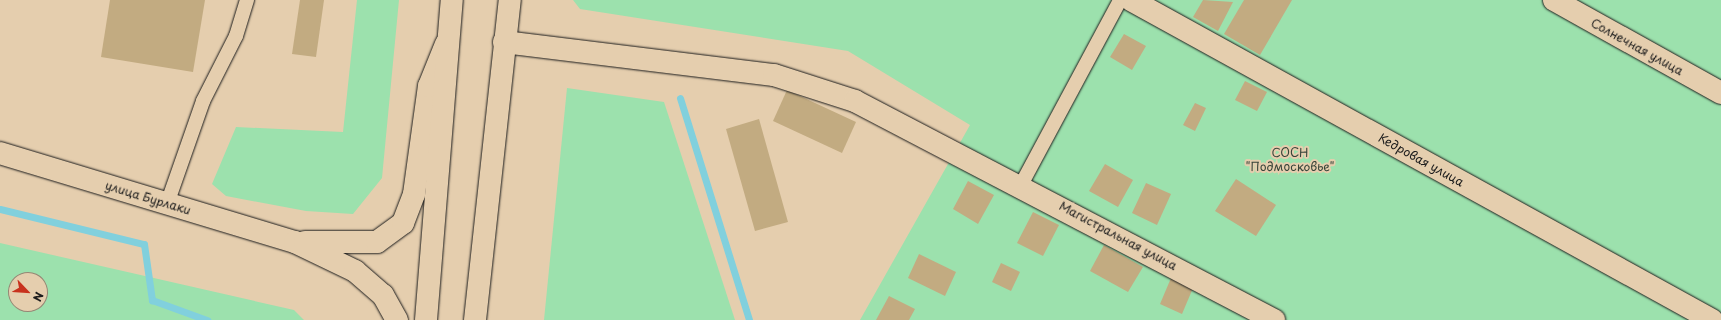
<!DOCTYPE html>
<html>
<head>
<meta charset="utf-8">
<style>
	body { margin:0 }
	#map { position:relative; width:1721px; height:320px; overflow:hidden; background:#e5ceae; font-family:"Playpen Sans",sans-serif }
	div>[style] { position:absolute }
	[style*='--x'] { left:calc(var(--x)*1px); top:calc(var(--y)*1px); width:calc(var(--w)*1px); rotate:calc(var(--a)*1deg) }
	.green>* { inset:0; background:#9ce1ad }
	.stream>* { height:7px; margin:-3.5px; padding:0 3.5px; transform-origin:3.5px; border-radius:3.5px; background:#81d0dd }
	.building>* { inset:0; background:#c2ab81 }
	.roads { filter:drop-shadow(0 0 1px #1c1c1c) drop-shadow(0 0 1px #1c1c1c) }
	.service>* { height:14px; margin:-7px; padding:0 7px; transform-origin:7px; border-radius:7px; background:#e5ceae }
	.minor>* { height:22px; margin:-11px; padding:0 11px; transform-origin:11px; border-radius:11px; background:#e5ceae }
	.tertiary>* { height:22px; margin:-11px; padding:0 11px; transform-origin:11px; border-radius:11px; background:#e5ceae }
	.trunk>* { height:22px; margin:-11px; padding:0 11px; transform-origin:11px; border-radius:11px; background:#e5ceae }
	span { translate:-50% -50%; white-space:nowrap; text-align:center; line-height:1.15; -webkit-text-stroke:4px #e5ceae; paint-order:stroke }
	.street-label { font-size:12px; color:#1c1c1c }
	.park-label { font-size:12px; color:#364339 }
	.north { position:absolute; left:8px; top:272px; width:40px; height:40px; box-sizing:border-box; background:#e5ceae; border:1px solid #958774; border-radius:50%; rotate:115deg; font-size:11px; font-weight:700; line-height:16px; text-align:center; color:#1c1c1c }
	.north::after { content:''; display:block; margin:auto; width:14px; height:18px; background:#c8321e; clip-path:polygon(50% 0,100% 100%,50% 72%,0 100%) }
</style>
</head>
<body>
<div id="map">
	<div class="green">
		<div style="clip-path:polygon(357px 0,399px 0,382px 178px,353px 214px,306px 211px,226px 196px,212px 184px,236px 127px,343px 132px)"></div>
		<div style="clip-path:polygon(573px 0,1721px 0,1721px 320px,860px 320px,970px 125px,848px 51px,580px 9px)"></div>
		<div style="clip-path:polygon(567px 88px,664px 102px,735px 320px,544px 320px)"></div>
		<div style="clip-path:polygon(evenodd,0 243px,294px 310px,304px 320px,0 320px,0 243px,16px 280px,40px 280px,40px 304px,16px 304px,16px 280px)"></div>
	</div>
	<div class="stream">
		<div style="--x:680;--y:98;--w:232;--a:72.7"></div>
		<div style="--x:0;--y:209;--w:148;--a:13.7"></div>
		<div style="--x:144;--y:244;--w:57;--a:81.9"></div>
		<div style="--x:152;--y:300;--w:59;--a:20"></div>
	</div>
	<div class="building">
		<div style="clip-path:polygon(110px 0,205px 0,193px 72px,101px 57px)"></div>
		<div style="clip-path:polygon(300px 0,324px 0,316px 57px,292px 54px)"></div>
		<div style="clip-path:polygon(1203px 0,1233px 2px,1218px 31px,1193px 17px)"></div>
		<div style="clip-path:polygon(1244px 0,1292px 0,1260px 55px,1224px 34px)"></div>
		<div style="clip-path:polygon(1124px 34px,1146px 46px,1132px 70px,1110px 57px)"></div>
		<div style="clip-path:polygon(1245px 81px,1267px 92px,1257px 111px,1235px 100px)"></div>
		<div style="clip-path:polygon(787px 90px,856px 122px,842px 153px,773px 121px)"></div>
		<div style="clip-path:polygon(1195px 103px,1206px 108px,1195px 131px,1183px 125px)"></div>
		<div style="clip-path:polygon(759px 119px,788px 222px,755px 231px,726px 129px)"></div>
		<div style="clip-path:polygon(1105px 164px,1133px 180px,1118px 207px,1089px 191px)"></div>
		<div style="clip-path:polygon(1236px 179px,1276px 205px,1256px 236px,1215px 211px)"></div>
		<div style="clip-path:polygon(968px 181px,994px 195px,978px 224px,953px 209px)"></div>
		<div style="clip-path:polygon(1146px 183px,1171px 194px,1157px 225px,1132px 213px)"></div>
		<div style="clip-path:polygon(1033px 212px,1059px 225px,1043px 256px,1017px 243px)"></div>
		<div style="clip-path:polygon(1104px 245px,1143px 267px,1128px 292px,1090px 271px)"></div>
		<div style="clip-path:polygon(919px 254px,956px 272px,945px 296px,908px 278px)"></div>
		<div style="clip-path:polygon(1001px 263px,1020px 272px,1011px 291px,992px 282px)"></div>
		<div style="clip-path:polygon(1171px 278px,1193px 288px,1182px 314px,1160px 304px)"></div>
		<div style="clip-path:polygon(889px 296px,915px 309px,909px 320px,876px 320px)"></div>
	</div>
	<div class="roads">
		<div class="service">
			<div style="--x:1021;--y:185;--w:210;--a:-61.8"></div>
			<div style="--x:167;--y:204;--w:109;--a:-70.7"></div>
			<div style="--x:203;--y:101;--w:73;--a:-63.1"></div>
			<div style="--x:236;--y:36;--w:38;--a:-73"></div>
		</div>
		<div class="minor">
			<div style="--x:1131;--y:0;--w:663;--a:28.84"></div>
			<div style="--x:1554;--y:0;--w:191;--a:29.1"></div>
			<div style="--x:504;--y:42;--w:272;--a:7"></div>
			<div style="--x:774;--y:75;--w:85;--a:17.8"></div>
			<div style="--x:855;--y:101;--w:473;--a:27.6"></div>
		</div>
		<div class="tertiary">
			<div style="--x:0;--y:153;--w:308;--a:16.8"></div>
			<div style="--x:295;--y:242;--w:67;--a:25.8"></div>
			<div style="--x:355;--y:271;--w:37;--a:41"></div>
			<div style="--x:383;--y:295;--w:29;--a:61"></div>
			<div style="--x:305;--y:242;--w:72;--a:0"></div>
			<div style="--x:377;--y:242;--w:32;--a:-36"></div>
			<div style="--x:403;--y:223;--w:31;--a:-69"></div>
			<div style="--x:414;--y:194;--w:109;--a:-82.1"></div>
			<div style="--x:429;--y:86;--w:45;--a:-68"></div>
		</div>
		<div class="trunk">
			<div style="--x:426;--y:320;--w:321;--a:-85.4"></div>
			<div style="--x:475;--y:320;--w:322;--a:-83.8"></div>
		</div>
	</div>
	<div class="street-label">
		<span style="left:1637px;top:47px;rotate:29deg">Солнечная улица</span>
		<span style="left:1421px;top:160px;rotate:29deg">Кедровая улица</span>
		<span style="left:148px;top:198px;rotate:17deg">улица Бурлаки</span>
		<span style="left:1118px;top:236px;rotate:28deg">Магистральная улица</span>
	</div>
	<div class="park-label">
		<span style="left:1290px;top:160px">СОСН<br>"Подмосковье"</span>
	</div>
	<div class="north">N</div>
</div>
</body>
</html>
